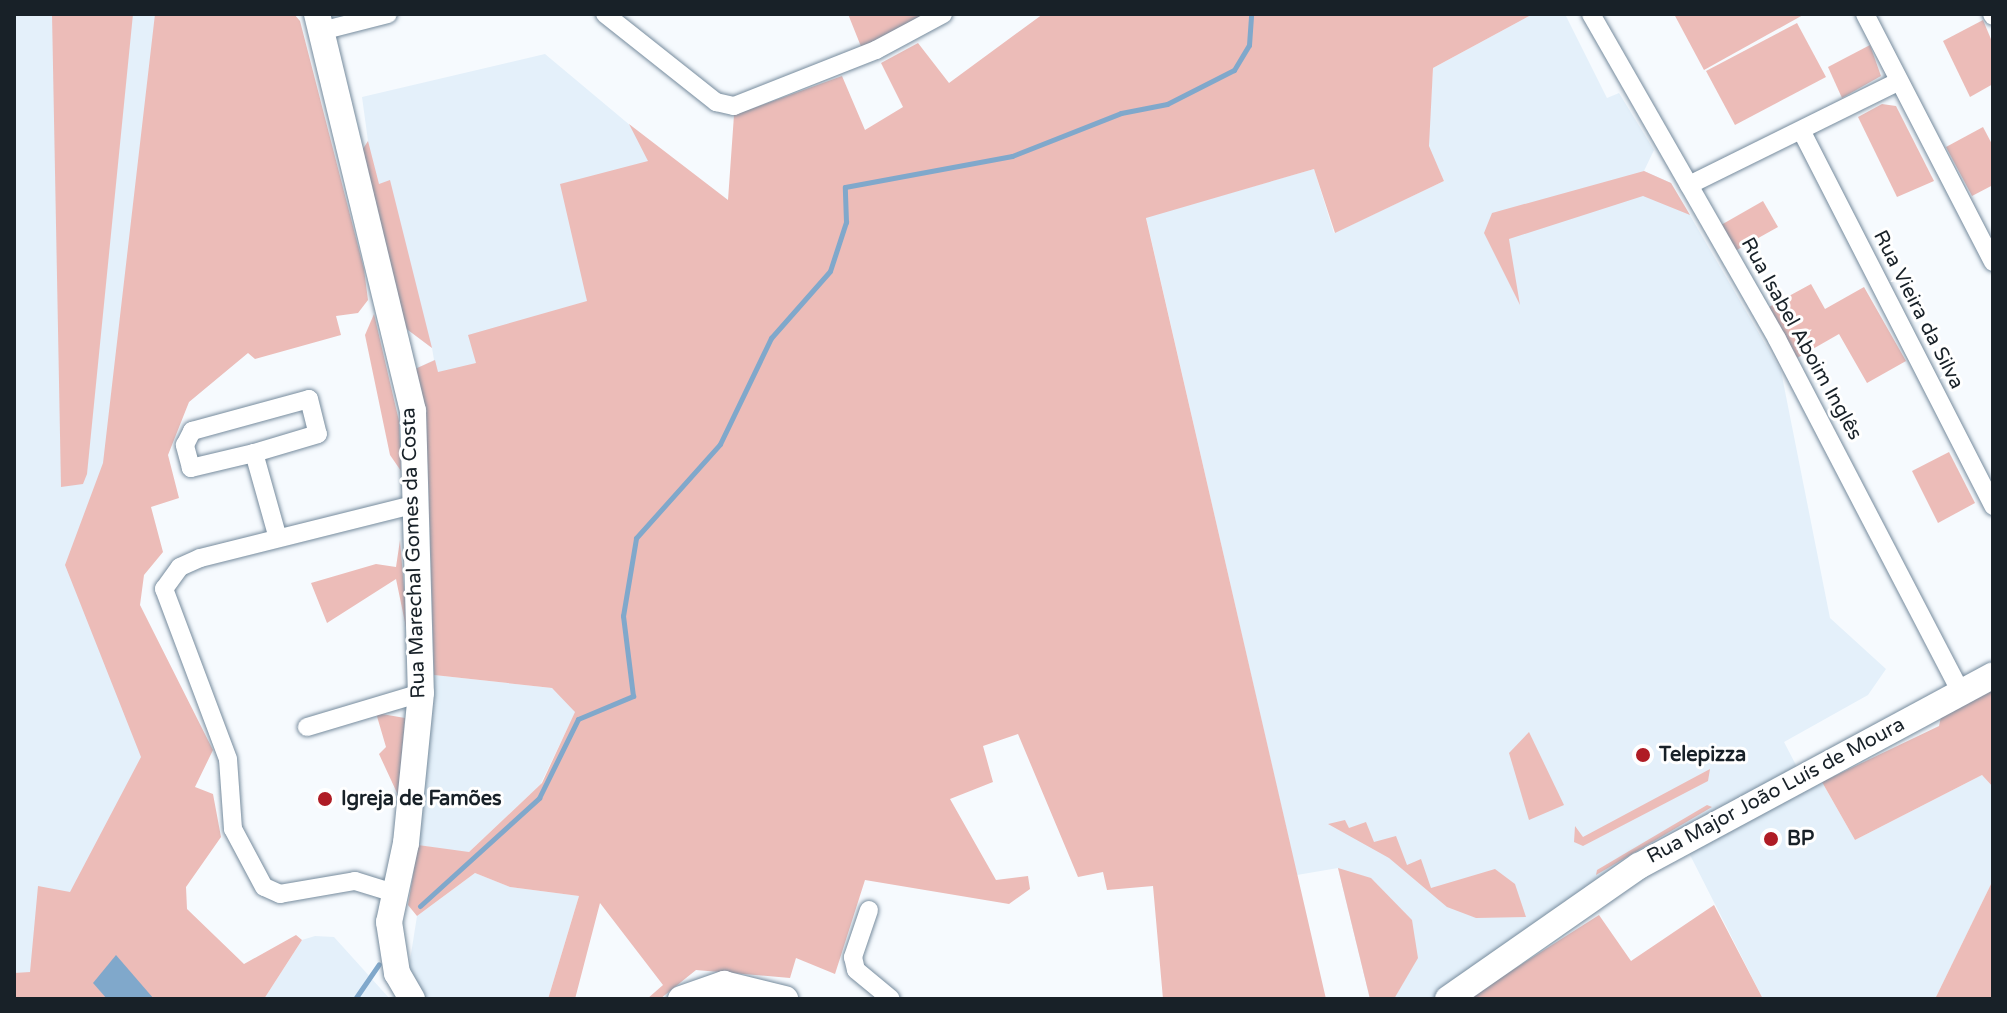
<!DOCTYPE html>
<html>
<head>
<meta charset="utf-8">
<style>
	body { margin:0 }
	#map { position:relative; width:2007px; height:1013px; overflow:hidden; background:#f6fafe; font-family:"Varela Round",sans-serif }
	div>[style] { position:absolute }
	[style*='--x'] { left:calc(var(--x)*1px); top:calc(var(--y)*1px); width:calc(var(--w)*1px); rotate:calc(var(--a)*1deg) }
	.built>* { inset:0; background:#e4f0fa }
	.green>* { inset:0; background:#ecbcb8 }
	.water>* { inset:0; background:#80a8cb }
	.stream>* { height:5px; margin:-2.5px; padding:0 2.5px; transform-origin:2.5px; border-radius:2.5px; background:#80a8cb }
	.roads { filter:drop-shadow(0 0 2px #768b9d) drop-shadow(0 0 2px #768b9d) }
	.street>* { height:18px; margin:-9px; padding:0 9px; transform-origin:9px; border-radius:9px; background:#fff }
	.secondary>* { height:26px; margin:-13px; padding:0 13px; transform-origin:13px; border-radius:13px; background:#fff }
	.dots>* { width:22px; height:22px; translate:-50% -50%; box-sizing:border-box; border:4px solid #fff; border-radius:50% }
	span { translate:-50% -50%; white-space:nowrap; text-align:center; line-height:1.15; -webkit-text-stroke:6px #fff; paint-order:stroke }
	.street-label { font-size:20px; color:#182128 }
	.poi-label { font-size:20px; color:#182128; font-weight:700 }
	.left { translate:0 -50%; text-align:left }
	.frame { position:absolute; inset:0; border:16px solid #182128; pointer-events:none }
</style>
</head>
<body>
<div id="map">
	<div class="built">
		<div style="clip-path:polygon(14px 14px,280px 14px,346px 270px,189px 402px,104px 576px,195px 788px,102px 977px,66px 999px,14px 999px)"></div>
		<div style="clip-path:polygon(1533px 14px,1565px 14px,1607px 98px,1619px 93px,1654px 150px,1644px 171px,1671px 183px,1781px 371px,1830px 618px,1886px 669px,1868px 695px,1784px 742px,1809px 790px,1822px 782px,1855px 840px,1982px 775px,1993px 787px,1993px 880px,1935px 999px,1763px 999px,1687px 849px,1467px 999px,1370px 999px,1338px 868px,1297px 875px,1146px 217px,1314px 169px,1334px 233px,1444px 181px,1428px 146px,1433px 68px)"></div>
		<div style="clip-path:polygon(545px 54px,705px 188px,775px 226px,446px 383px,415px 369px,434px 360px,432px 348px,404px 327px,361px 152px,368px 141px,362px 97px)"></div>
		<div style="clip-path:polygon(434px 675px,552px 688px,576px 711px,540px 785px,468px 853px,418px 845px)"></div>
		<div style="clip-path:polygon(475px 873px,510px 887px,579px 896px,548px 999px,424px 999px,408px 973px,417px 916px)"></div>
		<div style="clip-path:polygon(315px 936px,334px 937px,390px 999px,264px 999px,302px 940px)"></div>
	</div>
	<div class="green">
		<div style="clip-path:polygon(52px 14px,133px 14px,87px 474px,83px 484px,61px 487px)"></div>
		<div style="clip-path:polygon(155px 14px,294px 14px,300px 21px,364px 269px,368px 300px,358px 313px,336px 316px,341px 335px,255px 359px,248px 353px,189px 402px,168px 455px,179px 498px,151px 507px,163px 552px,144px 575px,140px 605px,213px 750px,195px 787px,213px 794px,221px 837px,186px 887px,187px 909px,244px 964px,296px 935px,302px 940px,264px 999px,14px 999px,14px 973px,30px 972px,38px 886px,70px 892px,141px 757px,65px 565px,103px 463px)"></div>
		<div style="clip-path:polygon(848px 14px,924px 14px,862px 49px)"></div>
		<div style="clip-path:polygon(1043px 14px,1533px 14px,1433px 68px,1429px 146px,1444px 181px,1335px 233px,1314px 169px,1146px 218px,1326px 999px,1163px 999px,1153px 886px,1107px 890px,1103px 872px,1078px 877px,1018px 734px,983px 746px,993px 782px,950px 799px,996px 880px,1028px 876px,1030px 889px,1009px 904px,865px 880px,835px 974px,796px 958px,790px 978px,696px 970px,660px 999px,647px 999px,663px 985px,600px 903px,575px 999px,548px 999px,579px 896px,510px 887px,475px 873px,417px 916px,408px 905px,418px 845px,469px 852px,542px 783px,575px 712px,552px 688px,434px 675px,428px 470px,415px 369px,435px 360px,438px 372px,476px 363px,468px 335px,587px 301px,560px 184px,648px 161px,629px 124px,728px 200px,734px 115px,842px 76px,865px 130px,903px 107px,881px 63px,918px 43px,949px 83px)"></div>
		<div style="clip-path:polygon(1674px 14px,1803px 14px,1803px 15px,1704px 70px)"></div>
		<div style="clip-path:polygon(1983px 20px,1993px 44px,1993px 84px,1970px 97px,1943px 41px)"></div>
		<div style="clip-path:polygon(1797px 23px,1826px 77px,1735px 125px,1706px 71px)"></div>
		<div style="clip-path:polygon(1870px 45px,1881px 76px,1842px 98px,1828px 67px)"></div>
		<div style="clip-path:polygon(1882px 104px,1896px 106px,1934px 181px,1897px 197px,1858px 117px)"></div>
		<div style="clip-path:polygon(1983px 127px,1993px 146px,1993px 185px,1972px 196px,1946px 147px)"></div>
		<div style="clip-path:polygon(368px 141px,379px 184px,390px 180px,432px 348px,404px 327px,361px 152px)"></div>
		<div style="clip-path:polygon(1644px 171px,1671px 183px,1690px 215px,1643px 196px,1509px 239px,1520px 305px,1484px 233px,1492px 213px)"></div>
		<div style="clip-path:polygon(1763px 201px,1778px 227px,1735px 251px,1721px 225px)"></div>
		<div style="clip-path:polygon(1811px 284px,1825px 309px,1864px 287px,1906px 361px,1867px 383px,1839px 334px,1797px 358px,1769px 307px)"></div>
		<div style="clip-path:polygon(374px 314px,399px 421px,401px 471px,390px 455px,365px 335px)"></div>
		<div style="clip-path:polygon(1949px 452px,1975px 503px,1938px 523px,1912px 471px)"></div>
		<div style="clip-path:polygon(400px 540px,408px 637px,396px 579px,327px 623px,311px 583px,376px 564px,396px 567px)"></div>
		<div style="clip-path:polygon(1993px 689px,1993px 787px,1982px 775px,1855px 840px,1822px 782px,1939px 726px,1941px 717px)"></div>
		<div style="clip-path:polygon(376px 713px,405px 718px,398px 795px,379px 754px,386px 747px)"></div>
		<div style="clip-path:polygon(1529px 732px,1564px 805px,1529px 820px,1509px 753px)"></div>
		<div style="clip-path:polygon(1710px 769px,1708px 781px,1583px 846px,1574px 842px,1575px 826px,1583px 837px)"></div>
		<div style="clip-path:polygon(1707px 805px,1712px 807px,1596px 875px,1597px 870px)"></div>
		<div style="clip-path:polygon(1345px 820px,1349px 828px,1366px 822px,1374px 842px,1396px 836px,1407px 865px,1421px 859px,1431px 888px,1495px 869px,1515px 884px,1526px 917px,1476px 918px,1447px 907px,1389px 858px,1328px 824px)"></div>
		<div style="clip-path:polygon(1338px 868px,1371px 878px,1412px 920px,1418px 958px,1394px 999px,1370px 999px)"></div>
		<div style="clip-path:polygon(1993px 880px,1993px 999px,1935px 999px)"></div>
		<div style="clip-path:polygon(1714px 905px,1763px 999px,1467px 999px,1599px 915px,1631px 961px)"></div>
	</div>
	<div class="water">
		<div style="clip-path:polygon(116px 955px,154px 999px,107px 999px,93px 983px)"></div>
	</div>
	<div class="stream">
		<div style="--x:420;--y:906;--w:161;--a:-42.2"></div>
		<div style="--x:539;--y:798;--w:88;--a:-63.7"></div>
		<div style="--x:578;--y:719;--w:60;--a:-22.7"></div>
		<div style="--x:633;--y:696;--w:81;--a:-97.1"></div>
		<div style="--x:623;--y:616;--w:79;--a:-80.5"></div>
		<div style="--x:636;--y:538;--w:126;--a:-48.2"></div>
		<div style="--x:720;--y:444;--w:118;--a:-64.3"></div>
		<div style="--x:771;--y:338;--w:89;--a:-48.6"></div>
		<div style="--x:830;--y:271;--w:52;--a:-71.9"></div>
		<div style="--x:846;--y:222;--w:35;--a:-92"></div>
		<div style="--x:845;--y:187;--w:170;--a:-10.5"></div>
		<div style="--x:1012;--y:156;--w:117;--a:-21.5"></div>
		<div style="--x:1121;--y:113;--w:47;--a:-11.1"></div>
		<div style="--x:1167;--y:104;--w:75;--a:-26.9"></div>
		<div style="--x:1234;--y:70;--w:29;--a:-59"></div>
		<div style="--x:1249;--y:45;--w:31;--a:-86"></div>
		<div style="--x:355;--y:999;--w:42;--a:-55.6"></div>
	</div>
	<div class="roads">
		<div class="street">
			<div style="--x:605;--y:14;--w:142;--a:38.4"></div>
			<div style="--x:716;--y:102;--w:18;--a:13"></div>
			<div style="--x:734;--y:106;--w:153;--a:-21.5"></div>
			<div style="--x:876;--y:50;--w:76;--a:-28.2"></div>
			<div style="--x:1591;--y:14;--w:374;--a:60.2"></div>
			<div style="--x:1777;--y:339;--w:398;--a:62.5"></div>
			<div style="--x:1865;--y:14;--w:279;--a:62.7"></div>
			<div style="--x:1992;--y:14;--w:2;--a:63"></div>
			<div style="--x:321;--y:31;--w:69;--a:-14.2"></div>
			<div style="--x:1803;--y:134;--w:418;--a:62.9"></div>
			<div style="--x:1689;--y:185;--w:234;--a:-26.3"></div>
			<div style="--x:254;--y:453;--w:65;--a:166.6"></div>
			<div style="--x:191;--y:468;--w:24;--a:-105"></div>
			<div style="--x:185;--y:445;--w:16;--a:-63"></div>
			<div style="--x:192;--y:431;--w:121;--a:-15.3"></div>
			<div style="--x:309;--y:399;--w:36;--a:76"></div>
			<div style="--x:318;--y:434;--w:67;--a:163.5"></div>
			<div style="--x:254;--y:453;--w:85;--a:74.3"></div>
			<div style="--x:307;--y:727;--w:119;--a:-16.6"></div>
			<div style="--x:394;--y:893;--w:41;--a:-162.9"></div>
			<div style="--x:355;--y:881;--w:76;--a:170.2"></div>
			<div style="--x:280;--y:894;--w:17;--a:-156"></div>
			<div style="--x:264;--y:887;--w:66;--a:-118.1"></div>
			<div style="--x:233;--y:829;--w:70;--a:-94.1"></div>
			<div style="--x:228;--y:759;--w:182;--a:-110.6"></div>
			<div style="--x:164;--y:589;--w:27;--a:-54"></div>
			<div style="--x:180;--y:567;--w:22;--a:-24"></div>
			<div style="--x:200;--y:558;--w:224;--a:-14"></div>
			<div style="--x:869;--y:910;--w:50;--a:108.8"></div>
			<div style="--x:853;--y:957;--w:13;--a:77"></div>
			<div style="--x:856;--y:970;--w:45;--a:39.6"></div>
		</div>
		<div class="secondary">
			<div style="--x:317;--y:14;--w:408;--a:76.4"></div>
			<div style="--x:413;--y:411;--w:282;--a:88.4"></div>
			<div style="--x:421;--y:693;--w:151;--a:95.7"></div>
			<div style="--x:406;--y:843;--w:81;--a:102.1"></div>
			<div style="--x:389;--y:922;--w:52;--a:81.1"></div>
			<div style="--x:397;--y:973;--w:30;--a:60"></div>
			<div style="--x:681;--y:999;--w:46;--a:-19.2"></div>
			<div style="--x:724;--y:984;--w:63;--a:13.8"></div>
			<div style="--x:1448;--y:999;--w:233;--a:-34.9"></div>
			<div style="--x:1639;--y:866;--w:402;--a:-28.3"></div>
		</div>
	</div>
	<div class="dots">
		<div style="left:1643px;top:755px;background:#af1c25"></div>
		<div style="left:325px;top:799px;background:#af1c25"></div>
		<div style="left:1771px;top:839px;background:#af1c25"></div>
	</div>
	<div class="street-label">
		<span style="left:1918px;top:310px;rotate:63deg">Rua Vieira da Silva</span>
		<span style="left:1801px;top:339px;rotate:61deg">Rua Isabel Aboim Inglês</span>
		<span style="left:414px;top:553px;rotate:-92deg">Rua Marechal Gomes da Costa</span>
		<span style="left:1776px;top:791px;rotate:-28deg">Rua Major João Luís de Moura</span>
	</div>
	<div class="poi-label">
		<span class="left" style="left:1659px;top:755px">Telepizza</span>
		<span class="left" style="left:341px;top:799px">Igreja de Famões</span>
		<span class="left" style="left:1787px;top:839px">BP</span>
	</div>
	<div class="frame"></div>
</div>
</body>
</html>
